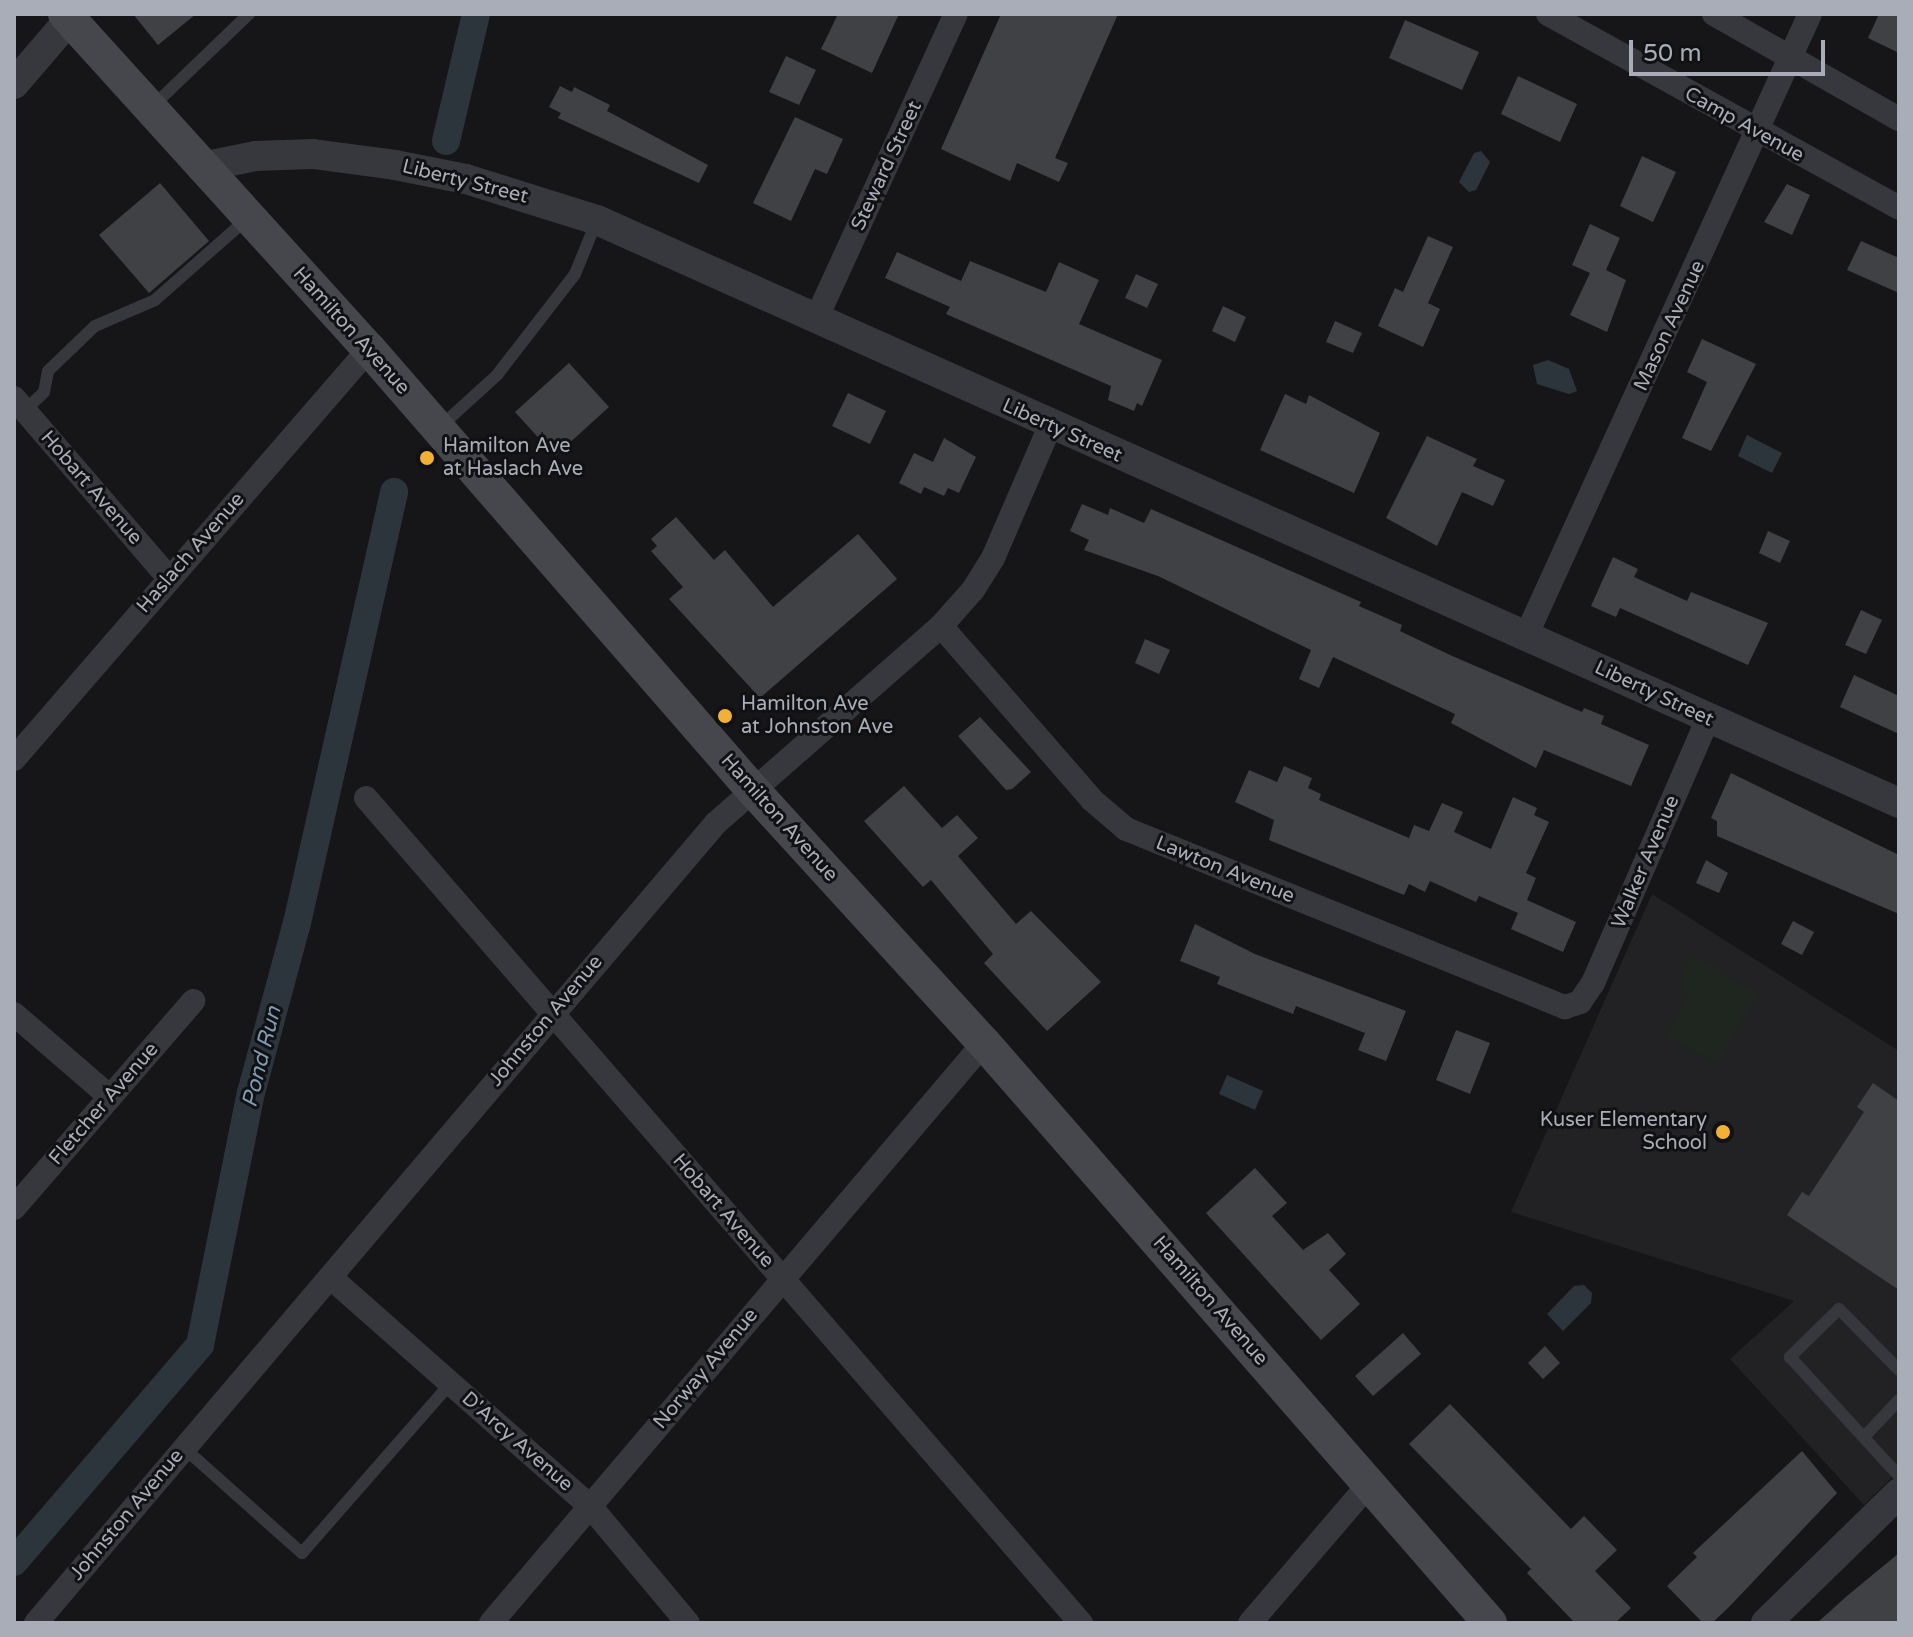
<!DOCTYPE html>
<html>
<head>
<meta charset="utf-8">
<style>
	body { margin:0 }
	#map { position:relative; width:1913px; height:1637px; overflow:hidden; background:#161618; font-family:"Varela Round",sans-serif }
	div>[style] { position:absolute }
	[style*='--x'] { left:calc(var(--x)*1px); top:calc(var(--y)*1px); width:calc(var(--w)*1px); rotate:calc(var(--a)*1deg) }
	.built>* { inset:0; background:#222225 }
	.green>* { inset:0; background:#1e261f }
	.water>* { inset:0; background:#2c353c }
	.canal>* { height:28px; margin:-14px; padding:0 14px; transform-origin:14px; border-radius:14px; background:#2c353c }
	.building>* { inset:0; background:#404145 }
	.service>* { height:12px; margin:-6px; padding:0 6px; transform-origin:6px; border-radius:6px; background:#37383d }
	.minor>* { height:24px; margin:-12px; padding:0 12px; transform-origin:12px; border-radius:12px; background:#37383d }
	.tertiary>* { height:30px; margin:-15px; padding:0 15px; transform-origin:15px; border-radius:15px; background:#37383d }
	.secondary>* { height:34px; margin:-17px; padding:0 17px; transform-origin:17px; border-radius:17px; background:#45474d }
	.dots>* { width:22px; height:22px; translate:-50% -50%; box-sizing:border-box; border:4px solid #111113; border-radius:50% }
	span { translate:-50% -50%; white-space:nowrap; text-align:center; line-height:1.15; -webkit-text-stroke:6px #111113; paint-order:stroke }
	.street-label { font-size:20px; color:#a8adb8 }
	.poi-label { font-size:20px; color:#a8adb8 }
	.left { translate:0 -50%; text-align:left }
	.right { translate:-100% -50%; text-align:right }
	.water-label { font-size:22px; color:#7f9bb3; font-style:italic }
	.frame { position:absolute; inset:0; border:16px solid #a8adb8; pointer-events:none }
	.scale { position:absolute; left:1629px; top:40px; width:196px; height:36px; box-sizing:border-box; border:4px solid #a8adb8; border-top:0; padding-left:10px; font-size:24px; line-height:28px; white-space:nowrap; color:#a8adb8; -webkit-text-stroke:6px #111113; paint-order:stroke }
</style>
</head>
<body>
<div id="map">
	<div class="built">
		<div style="clip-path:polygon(1652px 894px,1899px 1051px,1899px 1470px,1864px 1505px,1730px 1359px,1794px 1301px,1511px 1212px)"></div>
	</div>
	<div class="green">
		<div style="clip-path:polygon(1691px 955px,1758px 993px,1716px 1063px,1667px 1037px,1688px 992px,1682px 987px,1683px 969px)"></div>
	</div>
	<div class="water">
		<div style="clip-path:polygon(1481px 151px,1490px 162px,1476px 190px,1469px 192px,1459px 182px,1474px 153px)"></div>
		<div style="clip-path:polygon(1548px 360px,1569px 369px,1577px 391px,1569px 394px,1537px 384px,1533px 365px)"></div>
		<div style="clip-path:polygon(1747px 435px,1782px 453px,1772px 473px,1738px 456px)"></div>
		<div style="clip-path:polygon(1227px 1075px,1263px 1091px,1255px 1110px,1219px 1094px)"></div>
		<div style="clip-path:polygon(1584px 1285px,1592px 1293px,1591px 1303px,1563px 1331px,1547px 1314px,1574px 1286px)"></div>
	</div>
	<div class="canal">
		<div style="--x:446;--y:141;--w:130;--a:-76.7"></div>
		<div style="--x:14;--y:1562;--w:286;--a:-49.4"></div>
		<div style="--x:200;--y:1345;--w:257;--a:-78.6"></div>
		<div style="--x:251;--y:1093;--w:176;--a:-74.9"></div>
		<div style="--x:297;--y:923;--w:442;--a:-77.3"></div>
	</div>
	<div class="building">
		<div style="clip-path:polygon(133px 14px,196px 14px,158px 45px)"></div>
		<div style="clip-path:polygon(838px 14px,899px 14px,872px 73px,821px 49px)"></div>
		<div style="clip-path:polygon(1001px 14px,1118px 14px,1055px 158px,1068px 163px,1059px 182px,1017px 163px,1010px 181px,941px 149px)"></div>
		<div style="clip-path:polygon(1879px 14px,1899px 14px,1899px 53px,1868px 38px)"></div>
		<div style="clip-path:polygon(1405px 20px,1479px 52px,1462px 90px,1389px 58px)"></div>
		<div style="clip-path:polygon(786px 56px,816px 70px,799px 105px,769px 92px)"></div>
		<div style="clip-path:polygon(1518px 76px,1577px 104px,1560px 142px,1501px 114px)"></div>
		<div style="clip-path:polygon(560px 86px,572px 92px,574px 87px,610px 105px,607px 111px,708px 165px,699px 183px,558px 118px,561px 113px,549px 107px)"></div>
		<div style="clip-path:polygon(795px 117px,843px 139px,827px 174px,815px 169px,791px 221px,753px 203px)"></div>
		<div style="clip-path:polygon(1642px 156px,1676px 172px,1653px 222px,1620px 206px)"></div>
		<div style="clip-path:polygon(160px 183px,209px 241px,149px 293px,99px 235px)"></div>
		<div style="clip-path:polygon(1787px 184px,1810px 195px,1792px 235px,1764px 222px)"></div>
		<div style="clip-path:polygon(1590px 224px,1620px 238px,1606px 270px,1626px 280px,1607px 332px,1570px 315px,1590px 273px,1572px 265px)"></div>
		<div style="clip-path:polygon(1428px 236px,1453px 247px,1428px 303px,1440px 309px,1423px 347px,1378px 326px,1395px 288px,1403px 292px)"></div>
		<div style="clip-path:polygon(1861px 241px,1899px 258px,1899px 293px,1847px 270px)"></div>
		<div style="clip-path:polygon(897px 252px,961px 281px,970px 261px,1046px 292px,1059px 262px,1099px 280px,1079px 324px,1162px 360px,1142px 406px,1137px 403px,1134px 411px,1108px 400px,1111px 386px,946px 314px,950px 307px,885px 278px)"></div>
		<div style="clip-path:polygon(1136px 274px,1158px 284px,1147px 308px,1125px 298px)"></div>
		<div style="clip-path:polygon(1223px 306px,1246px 317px,1235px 342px,1212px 331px)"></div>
		<div style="clip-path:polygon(1335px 321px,1362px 333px,1353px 353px,1326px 342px)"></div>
		<div style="clip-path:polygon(1702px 339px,1756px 364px,1711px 451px,1682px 438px,1707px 382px,1687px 372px)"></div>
		<div style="clip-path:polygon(569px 363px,609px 407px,555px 456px,515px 412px)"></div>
		<div style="clip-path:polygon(848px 393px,886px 411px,870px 444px,832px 426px)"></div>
		<div style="clip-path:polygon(1285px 394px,1306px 404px,1309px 395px,1380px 433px,1354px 493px,1260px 450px)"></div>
		<div style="clip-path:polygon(1427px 436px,1477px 459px,1473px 466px,1505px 480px,1493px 506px,1462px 492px,1437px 546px,1386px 518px)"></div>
		<div style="clip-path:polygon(944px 438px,976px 457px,959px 493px,948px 488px,944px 496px,924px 487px,921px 494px,899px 483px,914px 453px,933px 462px)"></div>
		<div style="clip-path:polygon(1082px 504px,1108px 515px,1110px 508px,1144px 523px,1151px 509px,1361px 602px,1359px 606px,1402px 625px,1400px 631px,1450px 655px,1582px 712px,1584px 708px,1604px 716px,1601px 724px,1649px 745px,1631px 786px,1544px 750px,1536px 768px,1451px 723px,1455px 714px,1333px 657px,1319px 688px,1299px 679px,1311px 650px,1158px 576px,1084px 550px,1089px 540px,1070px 531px)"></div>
		<div style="clip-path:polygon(676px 517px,714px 560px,725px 550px,773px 607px,858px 534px,897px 579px,760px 698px,669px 599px,683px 587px,651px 551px,657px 546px,651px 539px)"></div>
		<div style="clip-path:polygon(1768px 531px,1790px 541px,1780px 563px,1759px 553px)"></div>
		<div style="clip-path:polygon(1613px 557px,1638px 569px,1634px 577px,1687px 601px,1691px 592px,1768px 623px,1748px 665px,1620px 608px,1616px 617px,1591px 606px)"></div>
		<div style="clip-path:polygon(1861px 610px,1882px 620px,1866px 654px,1845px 645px)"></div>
		<div style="clip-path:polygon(1145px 639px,1170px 650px,1159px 674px,1135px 663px)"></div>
		<div style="clip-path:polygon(1854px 675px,1899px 696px,1899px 734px,1840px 707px)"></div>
		<div style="clip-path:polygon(980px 717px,1031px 772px,1012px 789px,1006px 790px,958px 736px)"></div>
		<div style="clip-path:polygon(1284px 766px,1312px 778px,1308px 788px,1321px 794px,1319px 800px,1409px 838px,1414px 825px,1429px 831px,1442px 803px,1463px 812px,1454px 832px,1491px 849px,1513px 797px,1537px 808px,1534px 815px,1549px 822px,1526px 873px,1536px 878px,1527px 900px,1576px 922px,1563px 952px,1511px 929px,1518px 913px,1479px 896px,1476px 902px,1430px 881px,1425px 892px,1409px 884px,1404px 895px,1269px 840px,1274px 820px,1235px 802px,1249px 770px,1277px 782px)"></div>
		<div style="clip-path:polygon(1731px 773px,1899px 855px,1899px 914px,1717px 836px,1717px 821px,1711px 818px)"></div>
		<div style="clip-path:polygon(904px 786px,942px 828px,957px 815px,978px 838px,958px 856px,1016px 924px,1031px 911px,1101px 982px,1047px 1031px,984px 963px,993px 954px,931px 880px,923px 887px,864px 821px)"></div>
		<div style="clip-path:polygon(1706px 860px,1728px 873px,1719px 893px,1696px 883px)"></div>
		<div style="clip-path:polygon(1793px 921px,1814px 932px,1802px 955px,1781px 944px)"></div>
		<div style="clip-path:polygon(1195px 924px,1255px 954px,1406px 1011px,1386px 1061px,1358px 1050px,1365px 1033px,1296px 1006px,1293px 1014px,1217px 984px,1220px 977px,1180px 961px)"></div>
		<div style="clip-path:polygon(1456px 1030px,1490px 1043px,1470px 1094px,1436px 1080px)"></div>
		<div style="clip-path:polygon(1873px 1083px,1899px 1101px,1899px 1290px,1787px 1215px,1802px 1192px,1809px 1196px,1864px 1112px,1857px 1107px)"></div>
		<div style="clip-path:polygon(1255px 1168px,1287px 1203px,1272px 1216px,1303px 1250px,1328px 1233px,1346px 1254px,1329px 1270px,1360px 1304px,1321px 1340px,1206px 1213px)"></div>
		<div style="clip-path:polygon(1403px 1333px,1421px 1354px,1373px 1396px,1355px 1376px)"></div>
		<div style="clip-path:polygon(1545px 1346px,1560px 1363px,1543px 1379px,1528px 1363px)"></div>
		<div style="clip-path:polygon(1450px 1404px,1571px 1529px,1584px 1516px,1617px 1550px,1595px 1571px,1631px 1608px,1615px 1623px,1575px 1623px,1527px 1573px,1531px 1569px,1409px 1444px)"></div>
		<div style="clip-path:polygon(1802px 1451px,1837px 1493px,1730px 1606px,1712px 1623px,1703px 1623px,1667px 1586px,1697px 1557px,1693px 1553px)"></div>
		<div style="clip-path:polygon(1899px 1553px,1899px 1623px,1817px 1623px,1847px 1596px)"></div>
	</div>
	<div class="service">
		<div style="--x:154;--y:105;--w:132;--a:-43.8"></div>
		<div style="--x:25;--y:410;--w:26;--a:-43"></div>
		<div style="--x:44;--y:392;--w:21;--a:-79"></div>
		<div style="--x:48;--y:371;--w:65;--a:-43.8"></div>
		<div style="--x:95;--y:326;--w:65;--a:-23.4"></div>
		<div style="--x:155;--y:300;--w:124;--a:-41.4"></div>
		<div style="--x:441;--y:426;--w:76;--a:-42.3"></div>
		<div style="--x:497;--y:375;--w:128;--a:-52.3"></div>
		<div style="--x:575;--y:274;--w:58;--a:-67.8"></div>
		<div style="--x:1899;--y:1370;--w:86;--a:-134.5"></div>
		<div style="--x:1839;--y:1309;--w:69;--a:135.6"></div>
		<div style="--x:1790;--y:1357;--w:161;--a:47.5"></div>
		<div style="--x:1864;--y:1437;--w:51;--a:-46.6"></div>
		<div style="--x:184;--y:1448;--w:158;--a:41.7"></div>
		<div style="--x:302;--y:1553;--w:226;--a:-48.8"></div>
	</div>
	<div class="minor">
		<div style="--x:1548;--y:14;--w:401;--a:28.9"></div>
		<div style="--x:1714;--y:14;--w:213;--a:29.6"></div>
		<div style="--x:817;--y:317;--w:333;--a:-65.4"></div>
		<div style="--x:14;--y:398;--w:238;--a:49.3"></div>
		<div style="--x:941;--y:626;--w:230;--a:49"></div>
		<div style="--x:1092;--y:800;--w:45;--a:40.5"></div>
		<div style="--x:1126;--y:829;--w:474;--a:22.1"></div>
		<div style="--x:1565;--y:1007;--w:16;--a:-18"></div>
		<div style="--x:1580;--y:1002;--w:23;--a:-56"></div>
		<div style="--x:1593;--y:983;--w:288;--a:-66.5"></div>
		<div style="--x:1526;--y:636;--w:684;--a:-65.46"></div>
		<div style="--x:14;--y:759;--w:542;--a:-49.11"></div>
		<div style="--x:366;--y:798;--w:1092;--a:49.09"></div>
		<div style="--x:14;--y:1014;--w:127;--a:40.8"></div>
		<div style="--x:14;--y:1208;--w:274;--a:-49.1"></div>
		<div style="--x:330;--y:1277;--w:346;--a:41.4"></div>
		<div style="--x:590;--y:1506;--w:153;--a:50.1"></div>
		<div style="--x:36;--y:1623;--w:1050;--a:-49.64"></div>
		<div style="--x:716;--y:823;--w:299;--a:-41.2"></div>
		<div style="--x:941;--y:626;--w:48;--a:-48.4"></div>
		<div style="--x:973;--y:590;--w:38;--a:-58"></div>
		<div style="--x:993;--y:558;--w:144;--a:-66.6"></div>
		<div style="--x:491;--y:1623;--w:761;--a:-49.64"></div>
		<div style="--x:1250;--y:1623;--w:183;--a:-49.4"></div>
	</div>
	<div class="tertiary">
		<div style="--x:14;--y:84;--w:92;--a:-49.4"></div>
		<div style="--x:201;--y:167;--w:56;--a:-11.3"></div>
		<div style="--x:256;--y:156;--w:57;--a:-2"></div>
		<div style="--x:313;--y:154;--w:83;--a:7.6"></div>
		<div style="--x:395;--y:165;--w:72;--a:11.2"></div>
		<div style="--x:466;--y:179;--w:137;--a:17.4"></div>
		<div style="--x:597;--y:220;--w:1427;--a:24.12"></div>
		<div style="--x:1766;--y:1623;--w:186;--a:-44.3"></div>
	</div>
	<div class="secondary">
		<div style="--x:65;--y:14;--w:452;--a:47.8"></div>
		<div style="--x:369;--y:349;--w:582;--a:48.97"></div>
		<div style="--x:751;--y:788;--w:345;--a:47.6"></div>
		<div style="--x:984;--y:1043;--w:770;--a:48.9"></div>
	</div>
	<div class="dots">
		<div style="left:427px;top:458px;background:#f2b134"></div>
		<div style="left:725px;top:716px;background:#f2b134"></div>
		<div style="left:1723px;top:1132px;background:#f2b134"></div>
	</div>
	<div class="street-label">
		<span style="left:1744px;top:125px;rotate:29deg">Camp Avenue</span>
		<span style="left:887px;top:166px;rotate:-65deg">Steward Street</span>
		<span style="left:465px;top:182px;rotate:14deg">Liberty Street</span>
		<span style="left:1670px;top:326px;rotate:-65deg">Mason Avenue</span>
		<span style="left:351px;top:331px;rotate:48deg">Hamilton Avenue</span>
		<span style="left:1062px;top:431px;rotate:24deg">Liberty Street</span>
		<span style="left:91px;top:488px;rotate:49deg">Hobart Avenue</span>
		<span style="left:191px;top:553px;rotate:-49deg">Haslach Avenue</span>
		<span style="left:1654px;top:694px;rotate:25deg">Liberty Street</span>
		<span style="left:779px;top:818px;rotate:48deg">Hamilton Avenue</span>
		<span style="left:1646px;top:862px;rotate:-67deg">Walker Avenue</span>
		<span style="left:1225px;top:870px;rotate:22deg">Lawton Avenue</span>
		<span style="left:546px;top:1021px;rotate:-50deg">Johnston Avenue</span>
		<span style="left:104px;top:1104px;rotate:-49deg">Fletcher Avenue</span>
		<span style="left:723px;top:1211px;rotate:49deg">Hobart Avenue</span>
		<span style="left:1210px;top:1301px;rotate:49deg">Hamilton Avenue</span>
		<span style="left:706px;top:1369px;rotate:-50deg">Norway Avenue</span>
		<span style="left:517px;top:1442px;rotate:41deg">D'Arcy Avenue</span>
		<span style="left:127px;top:1515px;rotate:-50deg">Johnston Avenue</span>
	</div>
	<div class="poi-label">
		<span class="left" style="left:443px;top:458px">Hamilton Ave<br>at Haslach Ave</span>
		<span class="left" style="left:741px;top:716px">Hamilton Ave<br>at Johnston Ave</span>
		<span class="right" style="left:1707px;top:1132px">Kuser Elementary<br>School</span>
	</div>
	<div class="water-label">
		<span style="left:262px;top:1057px;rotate:-76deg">Pond Run</span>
	</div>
	<div class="frame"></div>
	<div class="scale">50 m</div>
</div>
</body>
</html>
